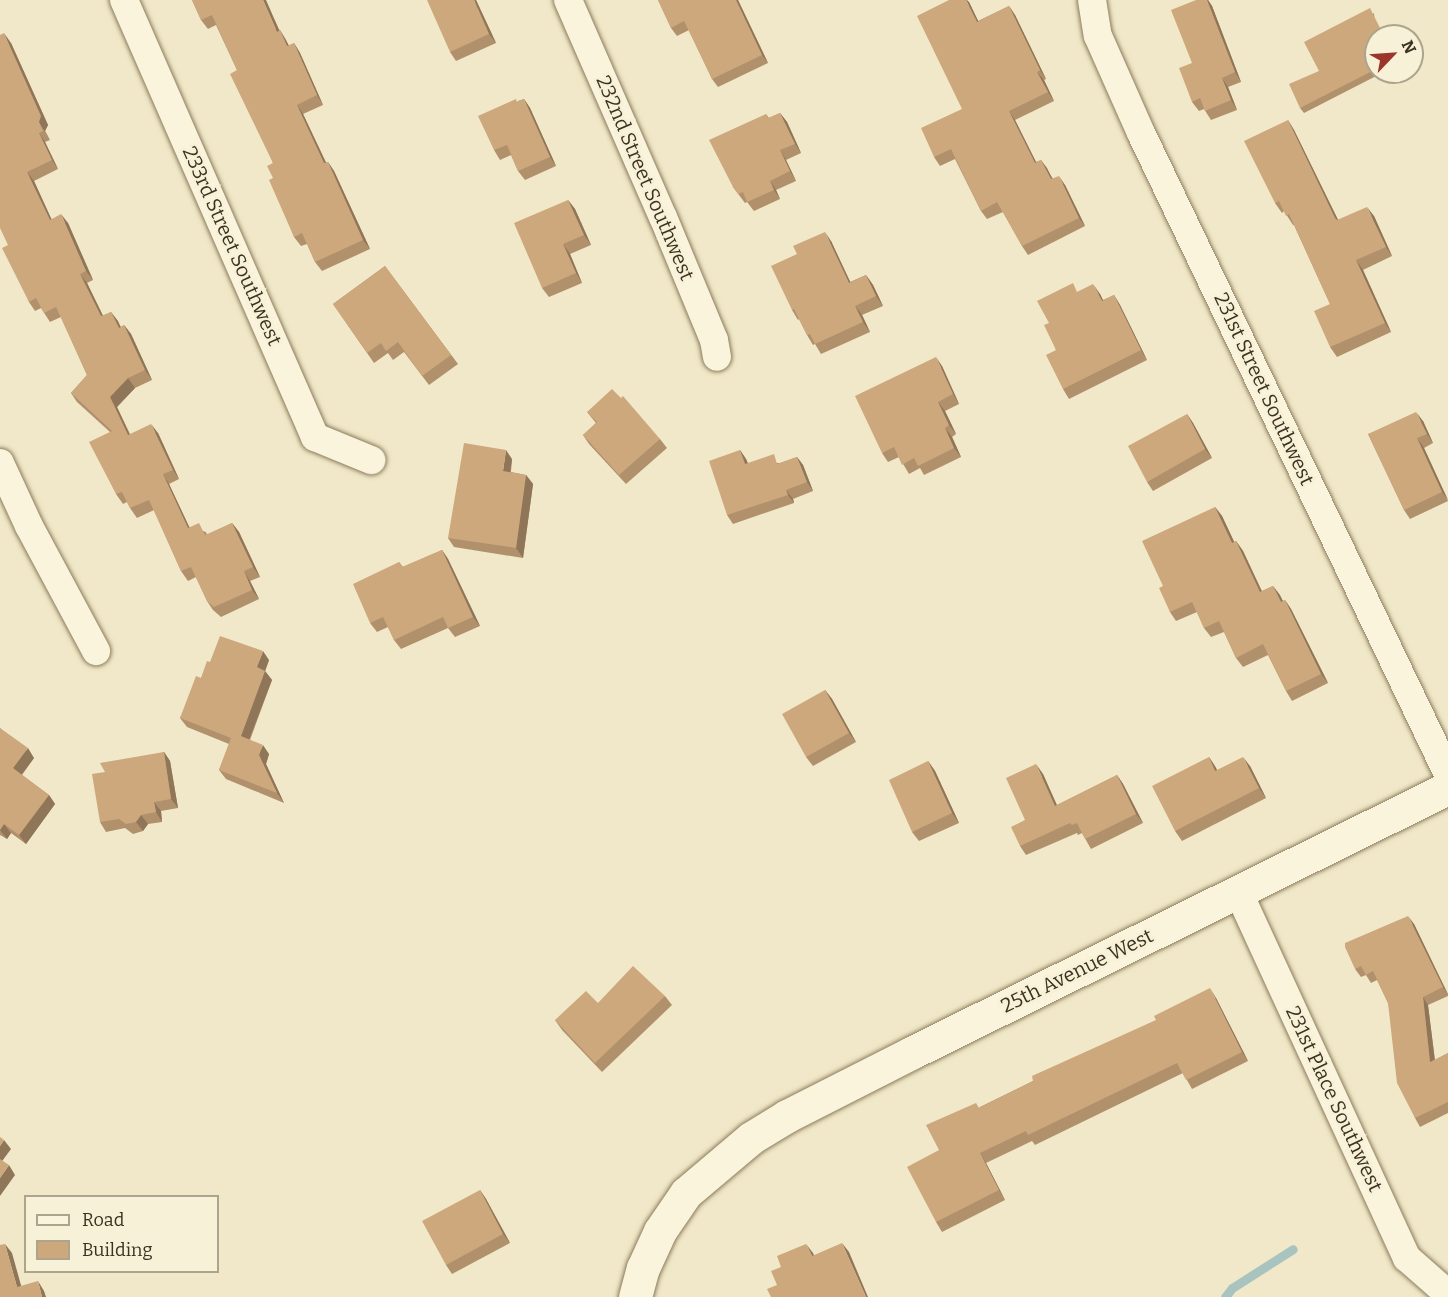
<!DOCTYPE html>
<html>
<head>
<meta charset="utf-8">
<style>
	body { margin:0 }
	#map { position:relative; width:1448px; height:1297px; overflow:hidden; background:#f0e8c8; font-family:Bitter,serif }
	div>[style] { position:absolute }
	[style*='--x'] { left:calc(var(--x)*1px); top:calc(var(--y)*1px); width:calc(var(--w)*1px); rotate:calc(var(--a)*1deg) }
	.stream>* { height:9px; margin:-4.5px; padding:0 4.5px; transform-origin:4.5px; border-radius:4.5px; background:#a9c4bf }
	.roads { filter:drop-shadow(0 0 2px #8c7b5c) drop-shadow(0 0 2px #8c7b5c) }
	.minor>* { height:28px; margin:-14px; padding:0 14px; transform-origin:14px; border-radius:14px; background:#faf4dc }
	.tertiary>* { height:33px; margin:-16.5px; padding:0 16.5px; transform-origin:16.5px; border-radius:16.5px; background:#faf4dc }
	.wall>* { inset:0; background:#b1906c }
	.shaded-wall>* { inset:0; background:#907658 }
	.building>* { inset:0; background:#cea87d }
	span { translate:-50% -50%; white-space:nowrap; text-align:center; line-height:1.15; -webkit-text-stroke:5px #f7f1d8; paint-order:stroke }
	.street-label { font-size:20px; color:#3d3120 }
	.legend { position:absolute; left:24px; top:1195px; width:195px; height:78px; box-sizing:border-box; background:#f7f1d8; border:2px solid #ada48e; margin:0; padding:8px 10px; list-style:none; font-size:18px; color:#3d3120 }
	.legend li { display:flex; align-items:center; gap:12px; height:30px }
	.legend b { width:30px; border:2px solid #ada48e }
	.north { position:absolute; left:1364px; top:24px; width:60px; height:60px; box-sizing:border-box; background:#f7f1d8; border:2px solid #ada48e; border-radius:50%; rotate:65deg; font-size:16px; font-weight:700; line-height:24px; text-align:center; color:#3d3120 }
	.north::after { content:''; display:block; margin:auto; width:21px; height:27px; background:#9d362a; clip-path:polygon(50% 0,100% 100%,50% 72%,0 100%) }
</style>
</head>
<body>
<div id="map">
	<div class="stream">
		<div style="--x:1225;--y:1297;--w:11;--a:-52"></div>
		<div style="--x:1232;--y:1288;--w:72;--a:-32.6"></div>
	</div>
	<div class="roads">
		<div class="minor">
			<div style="--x:124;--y:0;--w:477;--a:66.4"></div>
			<div style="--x:315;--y:437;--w:61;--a:22.3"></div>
			<div style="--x:568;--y:0;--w:237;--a:66.4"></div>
			<div style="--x:663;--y:217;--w:133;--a:67.5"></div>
			<div style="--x:714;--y:340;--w:17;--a:80"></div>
			<div style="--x:1092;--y:0;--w:36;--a:81"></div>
			<div style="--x:1098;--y:36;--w:106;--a:66.1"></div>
			<div style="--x:1141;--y:133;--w:711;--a:64.41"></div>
			<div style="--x:0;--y:463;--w:69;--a:65.3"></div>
			<div style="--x:29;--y:526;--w:142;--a:61.8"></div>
			<div style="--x:1238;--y:891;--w:404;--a:65.3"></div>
			<div style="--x:1407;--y:1258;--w:55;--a:41.3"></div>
		</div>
		<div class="tertiary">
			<div style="--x:635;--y:1297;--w:30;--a:-75"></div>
			<div style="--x:643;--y:1268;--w:41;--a:-65.3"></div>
			<div style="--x:660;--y:1231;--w:46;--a:-55.6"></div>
			<div style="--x:686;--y:1193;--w:85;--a:-40.2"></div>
			<div style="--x:751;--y:1138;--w:42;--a:-31.4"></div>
			<div style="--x:787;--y:1116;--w:139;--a:-26.9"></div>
			<div style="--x:911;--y:1053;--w:599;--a:-26.27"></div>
		</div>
	</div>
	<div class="wall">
		<div style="clip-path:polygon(192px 0,280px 30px,289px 46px,294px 43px,300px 53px,323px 105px,303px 114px,326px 163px,328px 162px,334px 171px,370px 249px,322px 271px,315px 262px,307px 244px,301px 246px,294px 237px,273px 178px,273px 163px,237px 70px,216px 25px,208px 29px,201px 20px)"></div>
		<div style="clip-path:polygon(476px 0,496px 43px,456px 61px,450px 52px)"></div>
		<div style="clip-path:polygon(658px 0,738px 0,768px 63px,718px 87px,712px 79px,689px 30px,677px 36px,671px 28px)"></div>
		<div style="clip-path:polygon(1196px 0,1208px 0,1212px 6px,1241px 82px,1228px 87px,1237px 110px,1211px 120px,1204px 109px,1199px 111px,1192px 102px,1192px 63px)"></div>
		<div style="clip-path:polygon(969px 2px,978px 21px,1009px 6px,1015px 15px,1046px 79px,1044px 80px,1054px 101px,1015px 120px,1036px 162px,1041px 160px,1053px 179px,1065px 185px,1085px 226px,1028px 255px,1022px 246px,1003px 212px,987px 219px,981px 211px,955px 159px,940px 166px,934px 157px,962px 109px)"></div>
		<div style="clip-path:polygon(1374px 13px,1376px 36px,1376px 72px,1384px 72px,1304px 113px,1300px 108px,1319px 71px)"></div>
		<div style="clip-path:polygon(11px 43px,48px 125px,45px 131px,50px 140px,45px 142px,58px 169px,34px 181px,51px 219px,68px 223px,93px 280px,87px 283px,103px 316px,111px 312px,121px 327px,124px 325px,131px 334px,152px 380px,135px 388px,117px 407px,130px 434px,158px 433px,179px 479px,169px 484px,189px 527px,206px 532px,207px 535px,232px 523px,239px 532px,260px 577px,250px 581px,259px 599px,221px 617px,213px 610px,207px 601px,196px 577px,188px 581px,181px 571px,154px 510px,137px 518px,130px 508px,127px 502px,123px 504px,116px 494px,110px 432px,77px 402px,71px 393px,87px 375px,61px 317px,50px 322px,41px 308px,35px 311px,29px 302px,8px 245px)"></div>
		<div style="clip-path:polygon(524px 99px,530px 108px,556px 166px,525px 180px,518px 171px,511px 155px,500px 160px,494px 150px,518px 101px)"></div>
		<div style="clip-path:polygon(780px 113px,787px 122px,801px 153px,786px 160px,796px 181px,776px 190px,780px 199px,754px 211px,747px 202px,745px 203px,733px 187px,766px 114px,769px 118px)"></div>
		<div style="clip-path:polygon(1288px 120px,1294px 130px,1338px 220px,1374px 216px,1392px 256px,1363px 270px,1391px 332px,1337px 357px,1330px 347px,1330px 304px,1294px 225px,1293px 225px,1284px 211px,1282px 213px,1275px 203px)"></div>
		<div style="clip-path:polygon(568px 200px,575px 209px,591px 245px,570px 254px,582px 283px,549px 297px,542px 288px)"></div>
		<div style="clip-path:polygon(831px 241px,850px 282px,866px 275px,873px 285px,883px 306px,862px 315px,870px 332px,821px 354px,815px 344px,813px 345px,807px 335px,799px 319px,798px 320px,792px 310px,797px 254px)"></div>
		<div style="clip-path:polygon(385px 266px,458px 364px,429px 385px,404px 352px,393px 360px,388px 353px,374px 363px,333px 304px)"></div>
		<div style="clip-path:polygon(1079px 291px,1100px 294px,1103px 300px,1114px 295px,1120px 305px,1147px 360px,1069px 399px,1063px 389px,1056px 350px,1049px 323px)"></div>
		<div style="clip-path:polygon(942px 366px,959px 404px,945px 411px,956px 434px,952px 437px,961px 457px,924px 475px,920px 468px,909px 474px,899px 457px,888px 462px,882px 453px)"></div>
		<div style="clip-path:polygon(587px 412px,660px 439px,667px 448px,626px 484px,589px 444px,583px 435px,596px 423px)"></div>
		<div style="clip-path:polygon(1187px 414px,1193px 423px,1212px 458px,1153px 491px,1147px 482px)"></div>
		<div style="clip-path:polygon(1423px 421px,1433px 443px,1424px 448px,1448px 501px,1410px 519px,1404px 510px,1368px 434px)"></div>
		<div style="clip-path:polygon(740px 450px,746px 459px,748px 463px,780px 463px,797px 457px,803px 465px,813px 491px,793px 499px,794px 503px,733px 524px,727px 515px)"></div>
		<div style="clip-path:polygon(512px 459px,511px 472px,526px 475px,533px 484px,523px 558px,454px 547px,448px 538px)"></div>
		<div style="clip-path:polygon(1215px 507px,1222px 516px,1234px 542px,1236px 541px,1243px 551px,1262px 591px,1273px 586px,1283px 601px,1285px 600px,1291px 609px,1328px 683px,1292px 701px,1286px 691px,1268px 655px,1243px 667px,1236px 658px,1224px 632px,1211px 637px,1204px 628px,1197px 612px,1176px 621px,1170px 612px,1163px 586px)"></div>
		<div style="clip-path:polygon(442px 550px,448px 559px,480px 626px,455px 637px,448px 628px,401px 649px,394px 640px,388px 627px,377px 632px,370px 623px,399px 562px,403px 567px)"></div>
		<div style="clip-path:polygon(269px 660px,265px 671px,272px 680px,250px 740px,269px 754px,266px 764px,284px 803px,226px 779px,219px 770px,229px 744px,187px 727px,180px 718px,201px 678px,210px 662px)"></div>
		<div style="clip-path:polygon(825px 690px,832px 699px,856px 742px,813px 766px,806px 757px)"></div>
		<div style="clip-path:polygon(0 728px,34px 758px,22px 775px,49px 795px,55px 804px,26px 844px,11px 833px,7px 839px,0 835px)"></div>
		<div style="clip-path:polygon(164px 752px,170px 761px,178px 808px,161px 811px,162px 822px,148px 824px,143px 831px,133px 834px,125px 828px,106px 832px,100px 822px,105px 772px)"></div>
		<div style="clip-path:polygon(1209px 757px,1217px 770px,1250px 766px,1266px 798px,1182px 841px,1175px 831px)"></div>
		<div style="clip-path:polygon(928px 761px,935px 771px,959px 823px,919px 841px,912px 832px)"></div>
		<div style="clip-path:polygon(1043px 774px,1057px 805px,1117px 775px,1123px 784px,1143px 823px,1091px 849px,1082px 833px,1078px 835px,1077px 833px,1026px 855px,1020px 846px,1025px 820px)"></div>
		<div style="clip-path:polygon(1414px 924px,1448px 994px,1448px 996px,1428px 1005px,1435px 1060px,1448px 1053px,1448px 1113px,1420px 1127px,1415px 1118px,1388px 1003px,1377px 980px,1371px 983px,1366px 975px,1361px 977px,1355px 969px)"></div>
		<div style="clip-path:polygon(665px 996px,672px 1005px,602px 1072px,562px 1030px,555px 1020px,598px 1003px)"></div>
		<div style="clip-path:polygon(1216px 998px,1248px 1061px,1192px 1089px,1183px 1073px,1035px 1145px,1032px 1141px,986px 1163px,1005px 1200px,942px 1232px,936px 1222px,939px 1150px,980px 1107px,1033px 1081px)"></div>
		<div style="clip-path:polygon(480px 1190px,486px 1199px,510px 1243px,452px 1274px,446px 1265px)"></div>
	</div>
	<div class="shaded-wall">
		<div style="clip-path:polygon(263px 0,266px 0,284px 41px,277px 32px)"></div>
		<div style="clip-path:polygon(474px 0,476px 0,496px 43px,489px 34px)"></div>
		<div style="clip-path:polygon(736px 0,738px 0,768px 63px,762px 55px)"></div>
		<div style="clip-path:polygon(966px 0,967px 0,969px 2px,983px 31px,977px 22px)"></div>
		<div style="clip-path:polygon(1207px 0,1208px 0,1212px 6px,1241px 82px,1235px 72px)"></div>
		<div style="clip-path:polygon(1009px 6px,1015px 15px,1046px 79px,1040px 70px)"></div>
		<div style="clip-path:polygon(280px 30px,286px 40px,294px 56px,287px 46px)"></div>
		<div style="clip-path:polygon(4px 33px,11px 43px,48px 125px,45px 131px,50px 140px,39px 122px)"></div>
		<div style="clip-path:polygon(294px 43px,300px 53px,323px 105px,317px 95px)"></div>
		<div style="clip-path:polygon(1037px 72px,1044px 80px,1054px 101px,1048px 92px)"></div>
		<div style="clip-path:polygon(1222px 78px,1228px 87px,1237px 110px,1231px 100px)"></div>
		<div style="clip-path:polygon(524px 99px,530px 108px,556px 166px,550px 157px)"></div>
		<div style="clip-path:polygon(297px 105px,303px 114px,331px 173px,324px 163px)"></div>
		<div style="clip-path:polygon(1009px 111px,1015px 120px,1041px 172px,1035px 163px)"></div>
		<div style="clip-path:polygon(780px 113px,787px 122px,801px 153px,795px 144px)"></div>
		<div style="clip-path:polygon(1288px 120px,1294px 130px,1342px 228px,1335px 218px)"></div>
		<div style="clip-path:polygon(39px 133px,45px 142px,58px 169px,52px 160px)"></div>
		<div style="clip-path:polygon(780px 150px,786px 160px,796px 181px,790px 171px)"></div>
		<div style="clip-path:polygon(1041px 160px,1047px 168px,1057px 188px,1051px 179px)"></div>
		<div style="clip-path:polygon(328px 162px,334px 171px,370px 249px,363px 240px)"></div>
		<div style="clip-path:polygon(27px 172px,34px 181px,56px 229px,50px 220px)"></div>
		<div style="clip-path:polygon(1059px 176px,1065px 185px,1085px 226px,1079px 218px)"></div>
		<div style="clip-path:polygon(770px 181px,776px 190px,780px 199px,774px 190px)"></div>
		<div style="clip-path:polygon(568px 200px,575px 209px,591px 245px,584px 235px)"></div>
		<div style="clip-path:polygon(1367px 207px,1374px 216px,1392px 256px,1386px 247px)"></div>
		<div style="clip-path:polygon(61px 214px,68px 223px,93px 280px,86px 271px)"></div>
		<div style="clip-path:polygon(825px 232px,831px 241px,855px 292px,849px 283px)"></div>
		<div style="clip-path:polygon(563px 244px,570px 254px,582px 283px,576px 273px)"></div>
		<div style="clip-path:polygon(1356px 260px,1363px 270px,1391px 332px,1385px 323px)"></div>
		<div style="clip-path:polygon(80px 274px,87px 283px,108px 326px,101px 316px)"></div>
		<div style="clip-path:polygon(866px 275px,873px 285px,883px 306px,876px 296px)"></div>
		<div style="clip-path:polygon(1093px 284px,1100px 294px,1108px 311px,1102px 301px)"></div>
		<div style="clip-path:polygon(1114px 295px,1120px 305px,1147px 360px,1141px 350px)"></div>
		<div style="clip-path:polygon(855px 306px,862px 315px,870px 332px,863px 322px)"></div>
		<div style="clip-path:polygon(111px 312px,118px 321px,125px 337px,119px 328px)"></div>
		<div style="clip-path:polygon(124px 325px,131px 334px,152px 380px,145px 370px)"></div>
		<div style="clip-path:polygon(936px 357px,942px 366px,959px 404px,953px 394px)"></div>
		<div style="clip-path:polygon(128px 378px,135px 388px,117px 407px,134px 444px,128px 435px,110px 397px)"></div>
		<div style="clip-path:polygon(938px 402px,945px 411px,956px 434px,949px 425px)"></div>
		<div style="clip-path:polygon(1416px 412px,1423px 421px,1433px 443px,1427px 434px)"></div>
		<div style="clip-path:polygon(1187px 414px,1193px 423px,1212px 458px,1205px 449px)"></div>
		<div style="clip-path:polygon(151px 424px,158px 433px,179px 479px,173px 470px)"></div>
		<div style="clip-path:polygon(945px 428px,952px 437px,961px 457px,954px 448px)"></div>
		<div style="clip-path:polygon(1417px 438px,1424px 448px,1448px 500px,1442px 492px)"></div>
		<div style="clip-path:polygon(506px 450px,512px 459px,509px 480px,503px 471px)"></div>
		<div style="clip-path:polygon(740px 450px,746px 459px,751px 472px,745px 464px)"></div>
		<div style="clip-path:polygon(797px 457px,803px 465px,813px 491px,807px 482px)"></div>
		<div style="clip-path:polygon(163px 474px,169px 484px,194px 537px,188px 528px)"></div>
		<div style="clip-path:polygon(526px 475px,533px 484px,523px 558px,516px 548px)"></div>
		<div style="clip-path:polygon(786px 490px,793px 499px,794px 503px,788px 495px)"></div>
		<div style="clip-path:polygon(1215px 507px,1222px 516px,1239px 552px,1232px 543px)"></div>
		<div style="clip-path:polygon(232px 523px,239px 532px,260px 577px,253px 567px)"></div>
		<div style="clip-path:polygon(1236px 541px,1243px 551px,1266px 601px,1260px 592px)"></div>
		<div style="clip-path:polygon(442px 550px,448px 559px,480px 626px,473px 617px)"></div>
		<div style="clip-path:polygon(244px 571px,250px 581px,259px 599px,252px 590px)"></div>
		<div style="clip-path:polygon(1273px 586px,1280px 595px,1288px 612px,1281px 602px)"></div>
		<div style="clip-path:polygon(1285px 600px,1291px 609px,1328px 683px,1321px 674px)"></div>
		<div style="clip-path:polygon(263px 651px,269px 660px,263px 677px,257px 667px)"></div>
		<div style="clip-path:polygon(265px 671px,272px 680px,247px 745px,241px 736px)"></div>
		<div style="clip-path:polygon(825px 690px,832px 699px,856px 742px,849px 733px)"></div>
		<div style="clip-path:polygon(263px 745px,269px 754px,266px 764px,284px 803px,277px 793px,259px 755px)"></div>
		<div style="clip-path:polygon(28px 748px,34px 758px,19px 778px,13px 768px)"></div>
		<div style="clip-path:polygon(164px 752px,170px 761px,178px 808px,171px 799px)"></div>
		<div style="clip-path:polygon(1209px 757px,1215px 766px,1222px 780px,1215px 771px)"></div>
		<div style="clip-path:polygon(1243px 757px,1250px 766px,1266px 798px,1259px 788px)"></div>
		<div style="clip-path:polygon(928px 761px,935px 771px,959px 823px,952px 813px)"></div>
		<div style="clip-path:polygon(1036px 764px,1043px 774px,1061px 815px,1055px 806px)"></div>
		<div style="clip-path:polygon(1117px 775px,1123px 784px,1143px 823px,1136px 814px)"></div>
		<div style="clip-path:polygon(49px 795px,55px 804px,26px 844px,19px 835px)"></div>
		<div style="clip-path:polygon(154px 802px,161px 811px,162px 822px,156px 812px)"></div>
		<div style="clip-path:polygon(141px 815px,148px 824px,143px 831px,136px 822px)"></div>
		<div style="clip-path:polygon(4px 824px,11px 833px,7px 839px,0 830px)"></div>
		<div style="clip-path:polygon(1408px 916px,1414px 924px,1448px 995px,1443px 987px)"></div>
		<div style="clip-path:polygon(1210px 988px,1216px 998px,1248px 1061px,1242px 1052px)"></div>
		<div style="clip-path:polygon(1423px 997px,1428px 1005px,1436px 1070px,1430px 1062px)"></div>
		<div style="clip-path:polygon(4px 1140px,11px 1149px,0 1164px,0 1146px)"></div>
		<div style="clip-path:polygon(980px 1153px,986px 1163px,1005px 1200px,999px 1190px)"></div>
		<div style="clip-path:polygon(9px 1165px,15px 1175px,0 1196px,0 1178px)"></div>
		<div style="clip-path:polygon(480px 1190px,486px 1199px,510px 1243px,503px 1234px)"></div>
		<div style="clip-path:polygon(842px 1243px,849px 1252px,868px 1297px,866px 1297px)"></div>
		<div style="clip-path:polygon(5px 1244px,12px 1253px,24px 1296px,17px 1287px)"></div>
		<div style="clip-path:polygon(806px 1244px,813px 1253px,818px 1265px,812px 1256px)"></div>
		<div style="clip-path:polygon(38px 1281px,44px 1291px,46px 1297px,42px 1297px)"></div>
	</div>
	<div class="building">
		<div style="clip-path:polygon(192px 0,263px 0,277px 32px,280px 30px,287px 46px,294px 43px,317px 95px,297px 105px,324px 163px,328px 162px,363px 240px,315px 262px,302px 233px,294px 237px,269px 180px,273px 178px,267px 166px,273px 163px,230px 74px,237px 70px,212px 15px,201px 20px)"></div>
		<div style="clip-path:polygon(427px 0,474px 0,489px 34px,450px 52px)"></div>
		<div style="clip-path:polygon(658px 0,736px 0,762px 55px,712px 79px,684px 21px,671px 28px)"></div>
		<div style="clip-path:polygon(949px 0,966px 0,977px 22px,1009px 6px,1040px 70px,1037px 72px,1048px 92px,1009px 111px,1035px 163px,1041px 160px,1051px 179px,1059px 176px,1079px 218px,1022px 246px,997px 202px,981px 211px,951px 149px,934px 157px,921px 128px,962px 109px,917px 16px)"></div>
		<div style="clip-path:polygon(1196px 0,1207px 0,1235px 72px,1222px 78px,1231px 100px,1205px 111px,1200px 98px,1192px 102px,1179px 68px,1192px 63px,1171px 10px)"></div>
		<div style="clip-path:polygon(1370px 8px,1384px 36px,1376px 36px,1376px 69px,1300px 108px,1289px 84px,1319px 71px,1304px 42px)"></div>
		<div style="clip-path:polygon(4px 33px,41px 116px,39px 122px,43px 131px,39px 133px,52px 160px,27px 172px,50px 220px,61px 214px,86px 271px,80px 274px,101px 316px,111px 312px,119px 328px,124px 325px,145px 370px,128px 378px,110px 397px,128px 435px,151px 424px,173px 470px,163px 474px,188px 528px,199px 523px,205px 535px,232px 523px,253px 567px,244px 571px,252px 590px,214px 607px,207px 601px,191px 567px,181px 571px,149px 500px,130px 508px,122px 492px,116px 494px,89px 442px,112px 431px,71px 393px,87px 375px,56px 307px,44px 313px,36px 298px,29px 302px,2px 248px,8px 245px,0 228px,0 35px)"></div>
		<div style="clip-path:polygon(516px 99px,517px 102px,524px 99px,550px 157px,518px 171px,507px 145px,494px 150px,478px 116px)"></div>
		<div style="clip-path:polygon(780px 113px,795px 144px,780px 150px,790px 171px,770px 181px,774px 190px,747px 202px,743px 192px,738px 194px,733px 187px,709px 140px,766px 114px,768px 118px)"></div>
		<div style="clip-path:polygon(1288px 120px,1335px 218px,1337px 220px,1367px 207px,1386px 247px,1356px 260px,1385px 323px,1330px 347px,1314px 311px,1330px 304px,1289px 214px,1286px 216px,1279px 201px,1275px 203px,1244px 141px)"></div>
		<div style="clip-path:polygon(568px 200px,584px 235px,563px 244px,576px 273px,542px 288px,514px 223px)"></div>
		<div style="clip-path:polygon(825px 232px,849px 283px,866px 275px,876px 296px,855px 306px,863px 322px,815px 344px,810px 334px,807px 335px,794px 309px,792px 310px,771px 266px,797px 254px,793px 246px)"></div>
		<div style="clip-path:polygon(385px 266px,451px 355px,422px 376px,398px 342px,386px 351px,381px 343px,367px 353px,333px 304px)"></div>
		<div style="clip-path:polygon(1073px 283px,1077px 292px,1093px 284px,1102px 301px,1114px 295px,1141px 350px,1063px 389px,1046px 355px,1056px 350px,1044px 325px,1049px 323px,1037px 301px)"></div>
		<div style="clip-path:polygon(936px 357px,953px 394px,938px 402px,949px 425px,945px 428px,954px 448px,918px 466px,914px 458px,902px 465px,894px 447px,882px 453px,855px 396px)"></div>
		<div style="clip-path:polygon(612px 389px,621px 398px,623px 396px,660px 439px,619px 475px,583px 435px,597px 422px,587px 412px)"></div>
		<div style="clip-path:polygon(1416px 412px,1427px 434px,1417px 438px,1442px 492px,1404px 510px,1368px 434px)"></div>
		<div style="clip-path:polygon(1187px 414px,1205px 449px,1147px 482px,1128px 446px)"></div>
		<div style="clip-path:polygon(464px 443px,506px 450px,503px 471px,526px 475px,516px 548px,448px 538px)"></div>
		<div style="clip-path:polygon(740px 450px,745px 464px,774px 454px,777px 464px,797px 457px,807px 482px,786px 490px,788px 495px,727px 515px,709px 461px)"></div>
		<div style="clip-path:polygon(1215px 507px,1232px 543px,1236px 541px,1260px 592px,1273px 586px,1281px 602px,1285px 600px,1321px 674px,1286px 691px,1263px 644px,1236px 658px,1219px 621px,1204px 628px,1192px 602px,1170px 612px,1159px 588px,1163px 586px,1142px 541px)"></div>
		<div style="clip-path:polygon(442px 550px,473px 617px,448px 628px,443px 617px,394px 640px,383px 617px,370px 623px,353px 584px,399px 562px,402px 567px)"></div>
		<div style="clip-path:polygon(220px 636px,263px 651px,257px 667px,265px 671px,241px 736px,263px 745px,259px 755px,277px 793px,219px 770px,231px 738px,180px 718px,196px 676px,201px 678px,207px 661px,210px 662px)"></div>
		<div style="clip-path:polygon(825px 690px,849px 733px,806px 757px,782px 714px)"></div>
		<div style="clip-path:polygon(0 728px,28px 748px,13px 768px,49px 795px,19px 835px,4px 824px,0 830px)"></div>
		<div style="clip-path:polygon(164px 752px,171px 799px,154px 802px,156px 812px,141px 815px,136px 822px,126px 824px,119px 819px,100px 822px,92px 774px,105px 772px,100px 763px)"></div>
		<div style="clip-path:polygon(1209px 757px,1215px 771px,1243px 757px,1259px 788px,1175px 831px,1152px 786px)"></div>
		<div style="clip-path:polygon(928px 761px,952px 813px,912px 832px,889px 780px)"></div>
		<div style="clip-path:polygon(1036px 764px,1055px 806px,1117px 775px,1136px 814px,1085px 839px,1077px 823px,1072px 825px,1070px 823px,1020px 846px,1011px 827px,1025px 820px,1006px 778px)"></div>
		<div style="clip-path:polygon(1408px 916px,1443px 987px,1423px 997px,1430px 1062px,1448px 1053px,1448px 1103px,1448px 1102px,1415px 1118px,1397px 1083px,1388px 1003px,1373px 971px,1366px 975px,1361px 966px,1355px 969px,1345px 947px,1345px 943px)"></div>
		<div style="clip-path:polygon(633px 966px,665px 996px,595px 1063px,555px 1020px,586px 991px,598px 1003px)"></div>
		<div style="clip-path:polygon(1210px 988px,1242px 1052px,1186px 1080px,1177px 1063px,1028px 1135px,1026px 1131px,980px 1153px,999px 1190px,936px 1222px,907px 1167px,939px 1150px,926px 1125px,976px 1103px,979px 1108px,1033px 1081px,1032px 1076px,1156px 1020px,1154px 1016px)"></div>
		<div style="clip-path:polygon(0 1137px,4px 1140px,0 1146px)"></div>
		<div style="clip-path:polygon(0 1159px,9px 1165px,0 1178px)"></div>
		<div style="clip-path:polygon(480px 1190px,503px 1234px,446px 1265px,422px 1221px)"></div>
		<div style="clip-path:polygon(842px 1243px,866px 1297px,771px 1297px,767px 1289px,777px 1285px,771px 1271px,781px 1267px,777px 1256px,806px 1244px,812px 1256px)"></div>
		<div style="clip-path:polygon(5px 1244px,17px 1287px,38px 1281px,42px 1297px,0 1297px,0 1245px)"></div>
	</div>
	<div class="street-label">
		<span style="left:645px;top:178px;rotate:67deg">232nd Street Southwest</span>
		<span style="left:232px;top:246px;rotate:66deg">233rd Street Southwest</span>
		<span style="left:1264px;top:389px;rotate:65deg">231st Street Southwest</span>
		<span style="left:1077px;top:971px;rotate:-26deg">25th Avenue West</span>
		<span style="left:1334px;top:1099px;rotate:65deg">231st Place Southwest</span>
	</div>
	<ul class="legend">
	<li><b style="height:8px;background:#faf4dc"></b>Road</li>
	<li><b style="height:16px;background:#cea87d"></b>Building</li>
	</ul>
	<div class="north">N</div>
</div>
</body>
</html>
